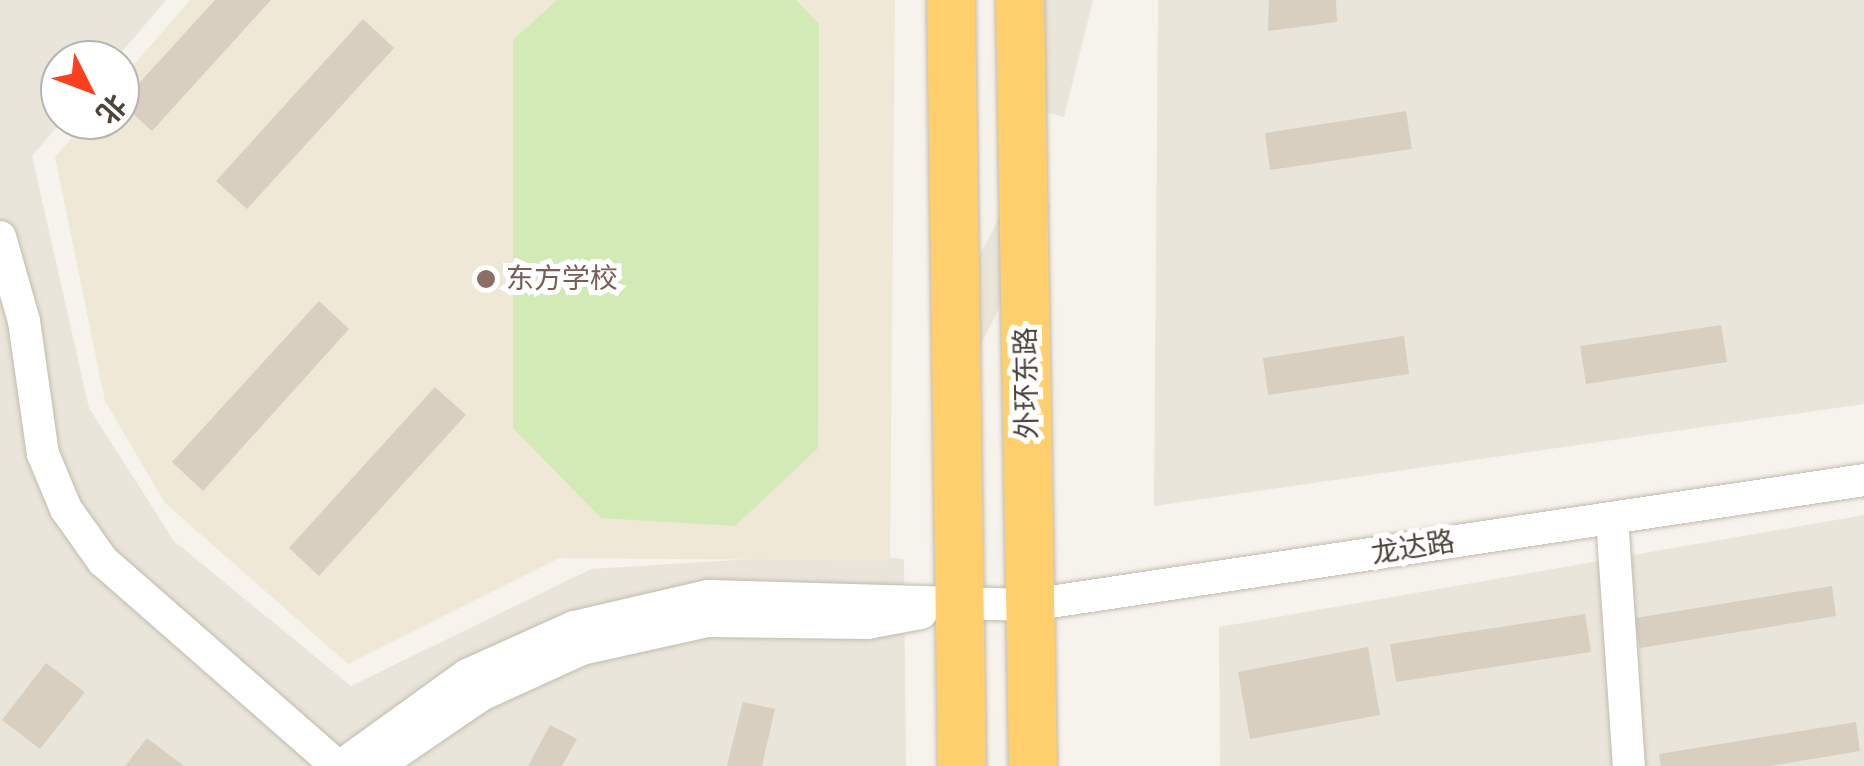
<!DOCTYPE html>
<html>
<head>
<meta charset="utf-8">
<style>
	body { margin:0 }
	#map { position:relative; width:1864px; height:766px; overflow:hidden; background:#f6f3ec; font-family:"Varela Round","Noto Sans SC",sans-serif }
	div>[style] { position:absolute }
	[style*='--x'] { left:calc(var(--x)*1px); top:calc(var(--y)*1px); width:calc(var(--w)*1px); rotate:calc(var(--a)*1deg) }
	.residential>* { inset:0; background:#eae5da }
	.education>* { inset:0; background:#efe8d6 }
	.green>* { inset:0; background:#d2eab5 }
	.building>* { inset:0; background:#d8cfc1 }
	.roads { filter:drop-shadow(0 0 2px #c2bbae) drop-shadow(0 0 2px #c2bbae) }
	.minor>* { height:32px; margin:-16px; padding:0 16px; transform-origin:16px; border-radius:16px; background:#fff }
	.highway>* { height:48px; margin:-24px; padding:0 24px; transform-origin:24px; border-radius:24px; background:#ffcf6e }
	.dots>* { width:28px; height:28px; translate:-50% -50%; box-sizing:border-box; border:5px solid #fff; border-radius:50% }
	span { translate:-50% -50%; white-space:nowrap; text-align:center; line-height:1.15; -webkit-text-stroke:10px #fff; paint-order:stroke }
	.education-label { font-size:28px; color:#785e54 }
	.left { translate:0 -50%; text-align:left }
	.street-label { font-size:28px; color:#4b4439 }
	.north { position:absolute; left:40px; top:40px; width:100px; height:100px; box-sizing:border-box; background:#fff; border:2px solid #b7b4b0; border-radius:50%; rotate:132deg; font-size:28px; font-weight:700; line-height:40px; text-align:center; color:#4b4439 }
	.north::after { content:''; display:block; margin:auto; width:35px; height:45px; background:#fc3f1d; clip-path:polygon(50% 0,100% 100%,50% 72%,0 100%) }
</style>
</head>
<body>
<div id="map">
	<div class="residential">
		<div style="clip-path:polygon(0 0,166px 0,115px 60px,60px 60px,63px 120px,32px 156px,89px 408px,174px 541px,351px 686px,591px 569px,850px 553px,904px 559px,906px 766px,0 766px)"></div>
		<div style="clip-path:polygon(1043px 0,1093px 0,1064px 117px,1017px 105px)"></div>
		<div style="clip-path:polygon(1158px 0,1864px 0,1864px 404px,1154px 506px)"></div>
		<div style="clip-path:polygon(1014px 188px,1051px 206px,976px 354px,939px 336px)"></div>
		<div style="clip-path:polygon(1864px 515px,1864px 766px,1220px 766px,1219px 627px)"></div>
	</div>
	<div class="education">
		<div style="clip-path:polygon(190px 0,895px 0,890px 561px,559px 558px,348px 664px,165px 503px,105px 401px,55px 157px,87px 120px,120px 120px,120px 81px)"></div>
	</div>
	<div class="green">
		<div style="clip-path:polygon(557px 0,796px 0,819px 24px,818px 448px,735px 526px,601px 518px,513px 428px,513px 40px)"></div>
	</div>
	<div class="building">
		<div style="clip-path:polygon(215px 0,271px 0,152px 131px,121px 103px)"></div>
		<div style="clip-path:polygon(1269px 0,1336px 0,1337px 22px,1268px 31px)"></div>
		<div style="clip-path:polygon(363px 19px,394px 48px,247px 209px,216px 181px)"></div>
		<div style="clip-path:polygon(1406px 111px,1412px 149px,1270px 170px,1265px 133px)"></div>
		<div style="clip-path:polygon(319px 301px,349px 329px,203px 491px,172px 462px)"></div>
		<div style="clip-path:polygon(1721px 325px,1727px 362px,1586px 384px,1580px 346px)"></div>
		<div style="clip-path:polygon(1404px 336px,1409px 374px,1268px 395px,1263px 358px)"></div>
		<div style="clip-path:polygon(435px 387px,466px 415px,319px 576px,289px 548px)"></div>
		<div style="clip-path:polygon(1832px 586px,1836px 616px,1640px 648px,1635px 618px)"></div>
		<div style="clip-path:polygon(1585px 614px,1591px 652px,1396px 682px,1390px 644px)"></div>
		<div style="clip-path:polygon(1368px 647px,1380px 715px,1250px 739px,1238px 672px)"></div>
		<div style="clip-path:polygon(46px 663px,85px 692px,40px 749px,2px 720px)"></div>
		<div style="clip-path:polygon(743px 702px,775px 709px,762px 766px,727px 766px)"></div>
		<div style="clip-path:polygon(1856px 722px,1860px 751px,1770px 766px,1661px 766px,1659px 754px)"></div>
		<div style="clip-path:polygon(550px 725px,577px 739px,562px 766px,528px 766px)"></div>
		<div style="clip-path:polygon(147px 738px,184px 766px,125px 766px)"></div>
	</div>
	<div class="roads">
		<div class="minor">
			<div style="--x:0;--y:237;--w:87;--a:74.1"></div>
			<div style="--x:24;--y:321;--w:134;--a:81.9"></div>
			<div style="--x:43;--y:454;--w:60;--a:67.3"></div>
			<div style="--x:66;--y:509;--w:64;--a:54.6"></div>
			<div style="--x:103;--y:561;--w:311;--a:41.2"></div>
			<div style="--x:1612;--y:518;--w:249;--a:86.1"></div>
			<div style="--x:341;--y:766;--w:155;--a:-35.8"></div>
			<div style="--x:467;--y:675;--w:117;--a:-24.2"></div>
			<div style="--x:574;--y:627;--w:138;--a:-13"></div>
			<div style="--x:708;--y:596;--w:322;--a:1.6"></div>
			<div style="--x:1030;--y:605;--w:843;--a:-8.52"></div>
			<div style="--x:377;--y:766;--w:126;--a:-34.3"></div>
			<div style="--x:481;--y:695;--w:111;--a:-24.5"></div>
			<div style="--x:582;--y:649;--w:128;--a:-12.6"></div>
			<div style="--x:707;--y:621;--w:160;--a:0.7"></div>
			<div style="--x:867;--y:623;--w:55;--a:-10.5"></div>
		</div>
		<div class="highway">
			<div style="--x:951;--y:0;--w:766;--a:89.18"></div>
			<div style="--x:1020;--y:0;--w:766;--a:89.03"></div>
		</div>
	</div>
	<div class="dots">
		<div style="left:486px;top:279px;background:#8d6e63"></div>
	</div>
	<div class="education-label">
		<span class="left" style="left:506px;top:279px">东方学校</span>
	</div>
	<div class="street-label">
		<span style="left:1027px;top:383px;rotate:-91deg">外环东路</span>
		<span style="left:1413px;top:548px;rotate:-9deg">龙达路</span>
	</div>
	<div class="north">北</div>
</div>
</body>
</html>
